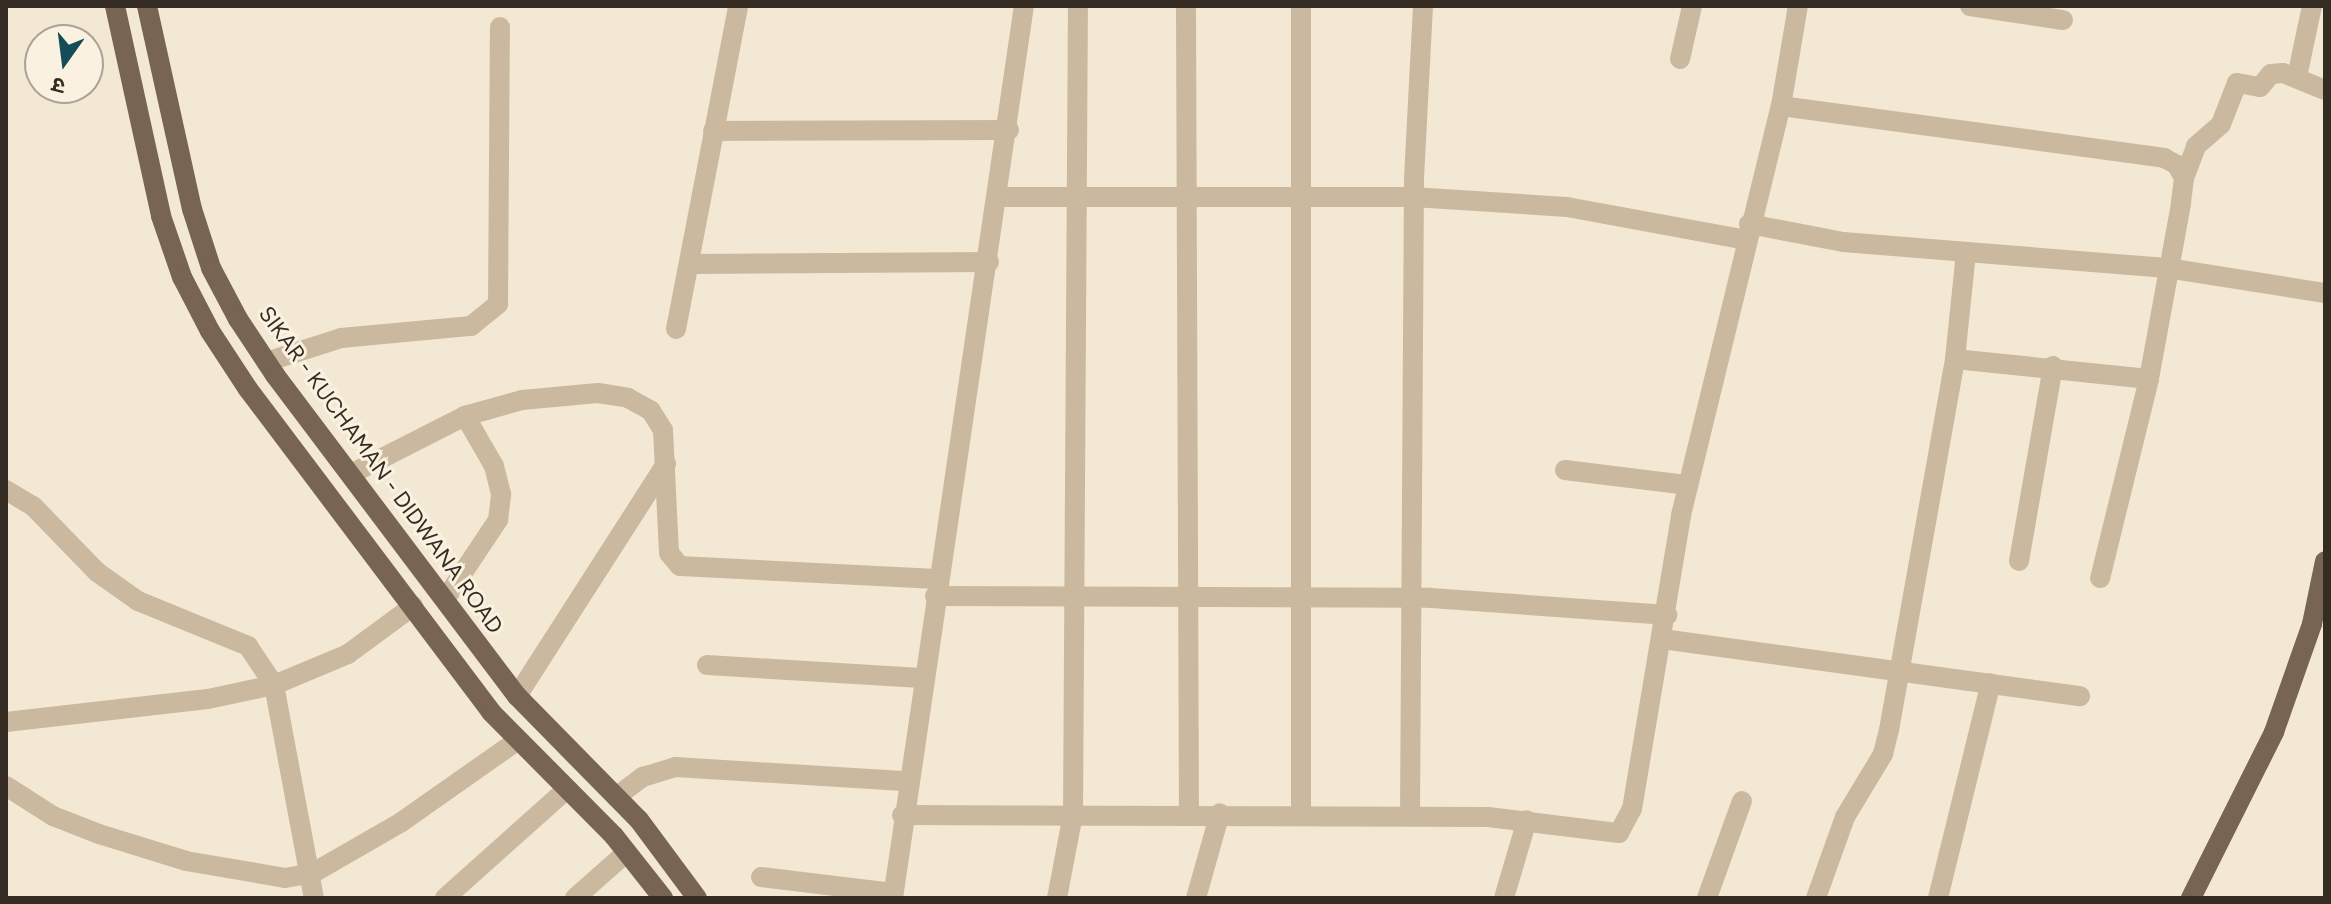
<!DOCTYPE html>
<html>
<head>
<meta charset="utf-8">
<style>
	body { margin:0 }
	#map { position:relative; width:2331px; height:904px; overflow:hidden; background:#f3e8d4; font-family:Figtree,"Noto Sans Devanagari",sans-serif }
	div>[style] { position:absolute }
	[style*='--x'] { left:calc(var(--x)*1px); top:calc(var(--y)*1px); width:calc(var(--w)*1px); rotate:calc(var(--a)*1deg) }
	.minor>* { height:20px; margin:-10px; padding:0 10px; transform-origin:10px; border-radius:10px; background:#cbb99f }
	.primary>* { height:20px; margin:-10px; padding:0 10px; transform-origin:10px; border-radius:10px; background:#786453 }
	span { translate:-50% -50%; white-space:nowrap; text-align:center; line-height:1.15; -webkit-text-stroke:6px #faf1e0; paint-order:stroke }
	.street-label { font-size:22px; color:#342b23 }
	.frame { position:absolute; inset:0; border:8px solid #342b23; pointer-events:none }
	.north { position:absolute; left:24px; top:24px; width:80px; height:80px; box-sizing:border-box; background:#faf1e0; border:2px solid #aba294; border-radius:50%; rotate:194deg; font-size:22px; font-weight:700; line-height:32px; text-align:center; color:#342b23 }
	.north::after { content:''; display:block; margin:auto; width:28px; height:36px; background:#164c58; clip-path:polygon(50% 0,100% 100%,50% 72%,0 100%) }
</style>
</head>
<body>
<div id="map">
	<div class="minor">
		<div style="--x:1186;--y:6;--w:807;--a:89.79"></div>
		<div style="--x:1970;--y:6;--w:94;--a:8.6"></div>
		<div style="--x:1680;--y:59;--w:54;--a:-77.2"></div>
		<div style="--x:2297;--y:77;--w:73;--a:-78.1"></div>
		<div style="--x:1781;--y:106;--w:387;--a:7.7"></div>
		<div style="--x:2164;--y:158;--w:15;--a:28"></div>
		<div style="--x:2177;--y:165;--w:15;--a:62"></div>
		<div style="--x:2184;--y:178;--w:26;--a:97"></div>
		<div style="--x:2181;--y:204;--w:178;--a:100.4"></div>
		<div style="--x:2149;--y:379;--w:205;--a:103.8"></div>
		<div style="--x:713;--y:131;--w:296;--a:-0.2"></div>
		<div style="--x:2184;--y:178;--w:34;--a:-69"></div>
		<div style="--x:2196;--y:146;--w:33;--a:-41"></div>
		<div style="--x:2221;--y:124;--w:44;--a:-68.7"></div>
		<div style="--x:2237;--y:83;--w:23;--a:10"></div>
		<div style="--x:2260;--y:87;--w:17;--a:-50"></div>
		<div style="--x:2271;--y:74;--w:12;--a:-5"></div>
		<div style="--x:2283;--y:73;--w:45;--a:22"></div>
		<div style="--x:999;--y:197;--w:414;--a:0"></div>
		<div style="--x:1413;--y:197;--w:154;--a:3.7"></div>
		<div style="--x:1567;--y:207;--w:182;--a:10.4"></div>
		<div style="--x:1749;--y:224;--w:96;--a:10.8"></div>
		<div style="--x:1843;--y:242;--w:325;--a:4.6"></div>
		<div style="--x:2167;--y:268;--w:160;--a:9"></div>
		<div style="--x:689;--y:264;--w:300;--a:-0.4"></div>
		<div style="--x:676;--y:329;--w:329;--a:-79.1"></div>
		<div style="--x:1955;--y:359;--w:195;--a:5.9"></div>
		<div style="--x:266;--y:362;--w:79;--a:-17.7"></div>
		<div style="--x:341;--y:338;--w:131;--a:-5.3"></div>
		<div style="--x:471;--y:326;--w:35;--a:-39"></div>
		<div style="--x:498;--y:304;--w:277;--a:-89.6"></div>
		<div style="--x:1565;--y:470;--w:124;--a:7"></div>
		<div style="--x:351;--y:474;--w:128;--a:-27"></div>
		<div style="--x:465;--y:416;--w:59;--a:-15.7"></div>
		<div style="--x:522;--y:400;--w:76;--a:-5.3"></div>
		<div style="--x:598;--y:393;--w:30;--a:9"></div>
		<div style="--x:628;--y:398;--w:26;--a:29"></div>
		<div style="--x:651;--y:411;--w:22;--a:58"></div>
		<div style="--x:663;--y:430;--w:123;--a:87.2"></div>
		<div style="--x:669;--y:553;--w:17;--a:50"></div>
		<div style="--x:680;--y:566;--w:257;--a:2.9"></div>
		<div style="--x:6;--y:490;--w:31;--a:31"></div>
		<div style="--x:33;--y:506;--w:92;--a:45.9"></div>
		<div style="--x:97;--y:572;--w:50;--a:35.3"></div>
		<div style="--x:138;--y:601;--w:119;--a:22.2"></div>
		<div style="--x:248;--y:646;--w:47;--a:56.3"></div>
		<div style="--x:274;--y:685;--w:217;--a:79.4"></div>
		<div style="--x:2019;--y:561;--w:198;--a:-80.1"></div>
		<div style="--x:935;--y:596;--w:496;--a:0.2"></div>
		<div style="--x:1431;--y:598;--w:237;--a:4.1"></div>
		<div style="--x:446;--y:598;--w:94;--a:-56.3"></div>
		<div style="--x:498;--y:520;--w:26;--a:-83"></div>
		<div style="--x:501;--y:494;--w:29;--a:-104"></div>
		<div style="--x:494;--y:466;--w:58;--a:-120.1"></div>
		<div style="--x:1662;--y:639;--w:422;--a:7.8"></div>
		<div style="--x:707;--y:665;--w:214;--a:3.5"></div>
		<div style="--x:517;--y:696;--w:276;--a:-57.3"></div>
		<div style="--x:6;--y:722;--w:203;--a:-6.5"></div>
		<div style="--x:208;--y:699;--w:67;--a:-12"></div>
		<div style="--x:274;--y:685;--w:80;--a:-22.7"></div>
		<div style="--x:348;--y:654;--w:81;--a:-36.4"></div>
		<div style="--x:6;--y:786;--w:56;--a:32.6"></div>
		<div style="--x:53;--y:816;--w:49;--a:21.4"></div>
		<div style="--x:99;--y:834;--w:91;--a:17.2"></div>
		<div style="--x:186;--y:861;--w:100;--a:9.7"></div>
		<div style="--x:285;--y:878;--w:28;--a:-10"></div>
		<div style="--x:313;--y:873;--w:100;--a:-29.9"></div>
		<div style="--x:400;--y:823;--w:144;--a:-35.1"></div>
		<div style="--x:616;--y:797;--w:34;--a:-37"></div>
		<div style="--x:643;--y:777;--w:34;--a:-17"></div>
		<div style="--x:675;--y:767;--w:232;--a:3.5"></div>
		<div style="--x:1301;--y:813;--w:807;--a:-90"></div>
		<div style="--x:902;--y:815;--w:586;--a:0.2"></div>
		<div style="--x:1488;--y:817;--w:132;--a:7"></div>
		<div style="--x:1619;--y:833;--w:27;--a:-62"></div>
		<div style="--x:1632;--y:809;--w:298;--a:-80.5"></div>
		<div style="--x:1681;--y:515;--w:421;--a:-76.3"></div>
		<div style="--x:1781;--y:106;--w:101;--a:-80.4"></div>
		<div style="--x:1410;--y:816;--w:638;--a:-89.64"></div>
		<div style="--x:1414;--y:178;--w:172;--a:-87"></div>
		<div style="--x:761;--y:877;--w:133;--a:6.9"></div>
		<div style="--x:445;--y:898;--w:164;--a:-41.8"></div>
		<div style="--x:575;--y:898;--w:69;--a:-41.5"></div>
		<div style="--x:893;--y:898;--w:902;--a:-81.65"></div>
		<div style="--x:1057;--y:898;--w:86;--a:-79.2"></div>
		<div style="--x:1073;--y:814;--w:808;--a:-89.65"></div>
		<div style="--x:1196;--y:898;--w:88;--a:-74.2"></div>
		<div style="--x:1504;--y:898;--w:81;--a:-73.6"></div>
		<div style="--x:1707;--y:898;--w:103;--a:-70.2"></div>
		<div style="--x:1816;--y:898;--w:86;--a:-70.3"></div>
		<div style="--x:1845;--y:817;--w:74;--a:-58.9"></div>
		<div style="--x:1883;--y:754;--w:25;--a:-76"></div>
		<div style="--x:1889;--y:730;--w:377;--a:-79.9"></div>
		<div style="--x:1955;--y:359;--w:107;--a:-84.1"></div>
		<div style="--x:1938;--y:898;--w:221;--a:-76.2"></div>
	</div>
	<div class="primary">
		<div style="--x:115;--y:6;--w:215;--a:77.6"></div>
		<div style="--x:161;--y:216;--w:65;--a:71"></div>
		<div style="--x:182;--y:277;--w:61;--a:62.6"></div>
		<div style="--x:210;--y:331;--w:69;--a:56.8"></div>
		<div style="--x:248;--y:389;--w:404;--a:53"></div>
		<div style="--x:491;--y:712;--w:175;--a:45.2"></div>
		<div style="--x:614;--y:836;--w:79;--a:51.7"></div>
		<div style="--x:147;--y:6;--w:208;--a:77.5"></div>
		<div style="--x:192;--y:209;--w:62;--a:72.1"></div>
		<div style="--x:211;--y:268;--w:58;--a:62.1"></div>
		<div style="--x:238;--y:319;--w:67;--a:56.5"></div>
		<div style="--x:275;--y:375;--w:402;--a:53"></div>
		<div style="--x:517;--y:696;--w:174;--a:45.5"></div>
		<div style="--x:639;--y:820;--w:97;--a:53.4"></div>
		<div style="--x:2191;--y:898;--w:186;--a:-63.4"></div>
		<div style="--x:2274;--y:732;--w:114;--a:-70.6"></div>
		<div style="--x:2312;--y:624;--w:64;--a:-78.3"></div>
	</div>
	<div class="street-label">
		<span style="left:381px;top:470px;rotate:54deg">SIKAR - KUCHAMAN - DIDWANA ROAD</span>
	</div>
	<div class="frame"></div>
	<div class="north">उ</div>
</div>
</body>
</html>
